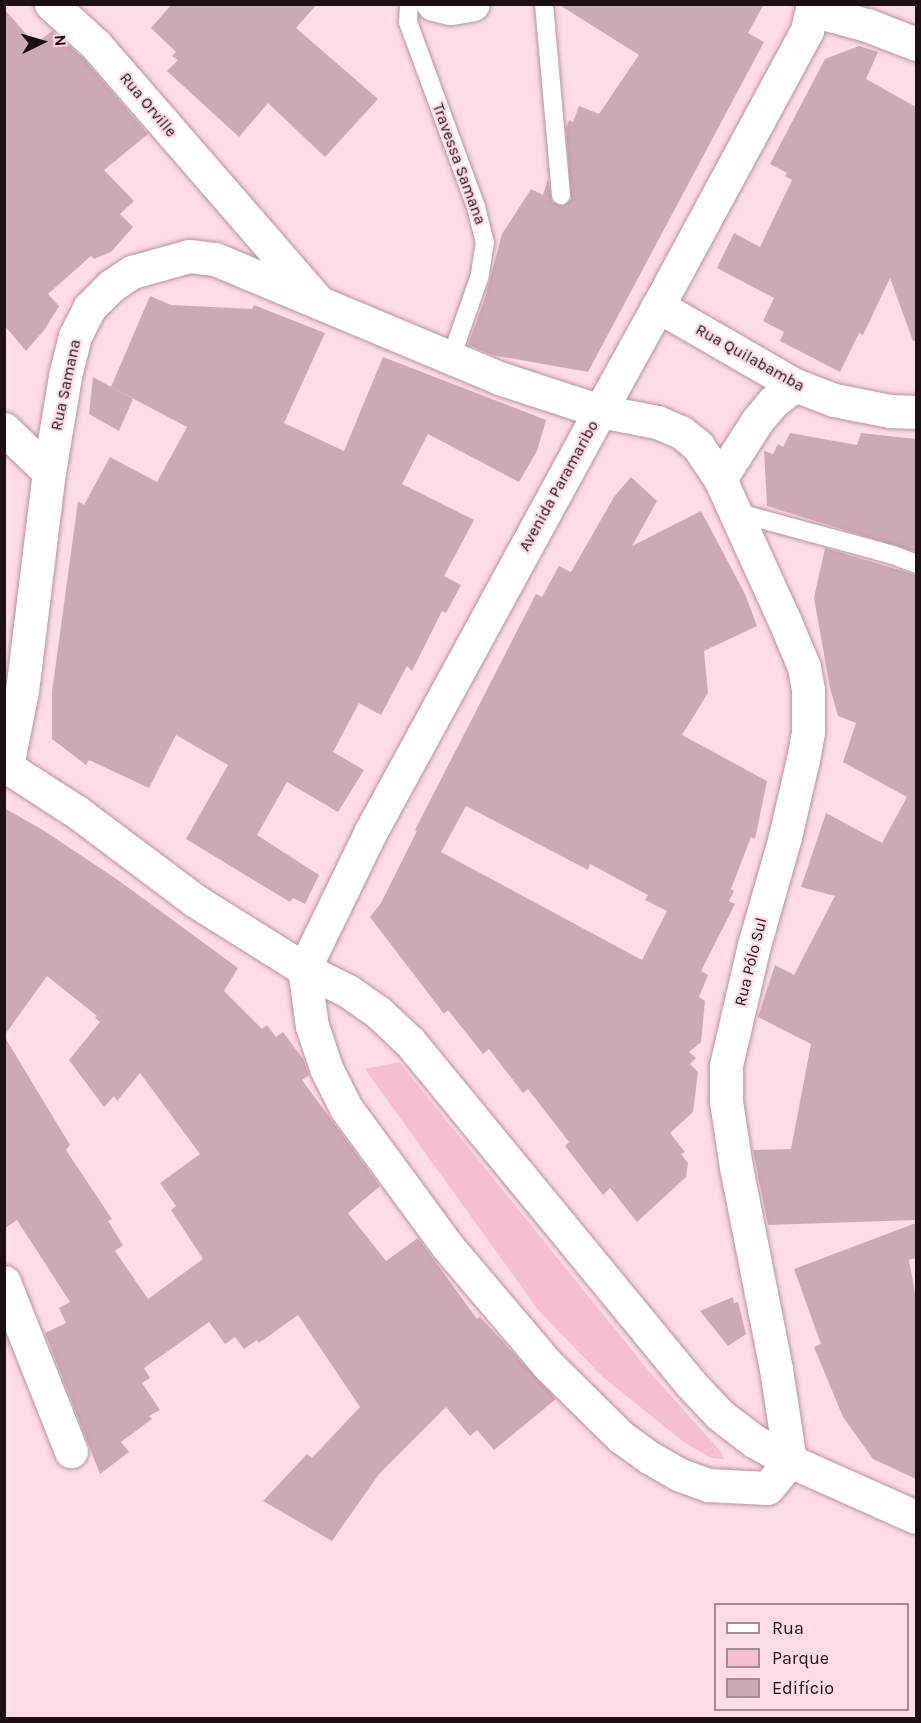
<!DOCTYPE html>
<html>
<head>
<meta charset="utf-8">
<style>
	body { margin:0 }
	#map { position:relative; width:921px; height:1723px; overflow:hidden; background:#ffdbe6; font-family:Karla,sans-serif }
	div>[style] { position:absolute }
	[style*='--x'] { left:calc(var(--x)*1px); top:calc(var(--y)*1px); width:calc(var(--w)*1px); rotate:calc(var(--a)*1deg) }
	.green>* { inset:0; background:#f6bed1 }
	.building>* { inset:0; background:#ccaab5 }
	.roads { filter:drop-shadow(0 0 2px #b5949f) drop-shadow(0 0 2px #b5949f) }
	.lane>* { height:18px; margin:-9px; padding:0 9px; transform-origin:9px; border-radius:9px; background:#fff }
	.street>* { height:33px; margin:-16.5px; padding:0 16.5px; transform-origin:16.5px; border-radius:16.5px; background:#fff }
	.secondary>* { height:33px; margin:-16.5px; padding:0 16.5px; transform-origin:16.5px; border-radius:16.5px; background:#fff }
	span { translate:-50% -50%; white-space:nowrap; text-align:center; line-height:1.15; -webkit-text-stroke:4.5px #ffdbe6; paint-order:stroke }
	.street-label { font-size:16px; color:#1c1014 }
	.frame { position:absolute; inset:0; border:6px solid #1c1014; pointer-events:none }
	.legend { position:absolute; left:714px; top:1603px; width:195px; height:108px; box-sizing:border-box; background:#ffdbe6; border:2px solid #a48a92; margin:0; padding:8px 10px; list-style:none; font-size:18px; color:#1c1014 }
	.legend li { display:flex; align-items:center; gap:12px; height:30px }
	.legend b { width:30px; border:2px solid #a48a92 }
	.north { position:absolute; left:12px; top:12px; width:60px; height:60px; -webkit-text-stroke:4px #ffdbe6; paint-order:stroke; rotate:85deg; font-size:16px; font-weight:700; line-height:24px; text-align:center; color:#1c1014 }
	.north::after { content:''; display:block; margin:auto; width:21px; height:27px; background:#1c1014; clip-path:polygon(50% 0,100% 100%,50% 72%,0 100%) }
</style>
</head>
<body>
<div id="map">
	<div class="green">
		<div style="clip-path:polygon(399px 1062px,648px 1370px,721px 1452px,724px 1459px,711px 1458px,685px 1443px,603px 1377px,539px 1311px,365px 1069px)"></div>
	</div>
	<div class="building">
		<div style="clip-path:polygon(172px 4px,317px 4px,296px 28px,378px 99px,325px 157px,268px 103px,239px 137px,167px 71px,178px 60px,172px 56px,176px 52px,151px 28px)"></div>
		<div style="clip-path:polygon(558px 4px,764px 4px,748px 33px,764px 42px,588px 372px,492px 355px,468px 345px,485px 298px,502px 234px,531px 189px,543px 195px,548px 179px,552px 202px,563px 206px,571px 199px,566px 128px,569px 120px,573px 122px,579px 106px,599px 114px,639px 55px)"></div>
		<div style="clip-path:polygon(4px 9px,35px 44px,52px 31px,83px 58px,148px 134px,104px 170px,134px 201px,120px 214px,133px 227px,111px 252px,94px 259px,91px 256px,48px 294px,59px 306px,45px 329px,26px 351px,4px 325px)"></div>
		<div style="clip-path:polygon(859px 46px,878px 52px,866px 79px,916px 107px,916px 340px,913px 341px,890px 278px,863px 335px,859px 333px,840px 372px,780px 341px,784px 332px,763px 321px,774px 298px,717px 268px,734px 233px,760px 247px,792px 180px,785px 176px,787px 173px,770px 164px,825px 59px)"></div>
		<div style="clip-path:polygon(150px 296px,171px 305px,252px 309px,254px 305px,325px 333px,284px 423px,344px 451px,383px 357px,546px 420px,537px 451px,519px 482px,428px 434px,402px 484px,474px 520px,444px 576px,461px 585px,446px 613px,442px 611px,412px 671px,407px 666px,381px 715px,359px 703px,333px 752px,364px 770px,338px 812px,287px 782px,257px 835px,319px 875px,305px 904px,293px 898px,290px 902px,186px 839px,228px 765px,176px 735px,149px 788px,89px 760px,86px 765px,52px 739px,52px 692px,78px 501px,84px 505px,110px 457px,157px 482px,187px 427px,111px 387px)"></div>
		<div style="clip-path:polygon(93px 377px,133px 399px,119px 431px,89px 414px)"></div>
		<div style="clip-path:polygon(790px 433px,857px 445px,861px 433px,916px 439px,916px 552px,767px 506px,764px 451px,773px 454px,778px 444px,783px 447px)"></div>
		<div style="clip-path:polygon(evenodd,631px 477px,657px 501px,632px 546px,701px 511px,745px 594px,757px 626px,704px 651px,708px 693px,682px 735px,767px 781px,755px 839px,751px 837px,731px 889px,734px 891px,729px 901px,735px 904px,701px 971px,708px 975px,699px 997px,705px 1001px,701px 1042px,689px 1052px,696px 1058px,690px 1064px,698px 1072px,693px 1112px,670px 1133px,685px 1152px,681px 1154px,688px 1163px,686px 1177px,637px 1222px,610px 1188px,603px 1195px,565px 1146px,569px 1142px,528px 1089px,523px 1093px,489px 1049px,483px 1054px,448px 1010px,444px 1014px,370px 917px,381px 903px,417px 831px,415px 830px,536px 594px,542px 597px,559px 566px,571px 572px,614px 497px,631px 477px,466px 806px,588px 870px,590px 864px,648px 895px,645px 900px,667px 911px,642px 960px,441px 852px,466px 806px)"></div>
		<div style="clip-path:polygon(825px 548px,916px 575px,916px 1220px,768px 1225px,753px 1150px,791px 1149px,811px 1044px,758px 1017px,775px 965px,794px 975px,835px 896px,801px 887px,826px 813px,882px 843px,907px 797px,843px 762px,856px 723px,838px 716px,830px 688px,814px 598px)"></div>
		<div style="clip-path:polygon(4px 808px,43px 830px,118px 880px,238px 968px,224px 991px,262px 1029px,267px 1025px,276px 1037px,283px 1032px,303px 1059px,309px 1075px,302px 1080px,380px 1186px,348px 1213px,386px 1261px,418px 1238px,477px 1319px,480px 1317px,556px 1399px,494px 1450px,477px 1430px,470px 1436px,446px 1407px,379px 1474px,332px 1541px,263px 1501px,307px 1454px,312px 1458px,360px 1407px,298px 1315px,259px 1343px,257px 1340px,244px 1349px,235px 1337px,225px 1344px,209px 1322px,144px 1368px,150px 1378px,142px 1383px,160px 1410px,149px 1416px,152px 1419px,121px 1442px,129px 1452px,100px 1474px,45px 1333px,66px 1323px,59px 1308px,70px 1302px,17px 1220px,4px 1229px,4px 1036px,70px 1145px,66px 1150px,112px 1219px,108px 1221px,123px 1245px,115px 1251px,148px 1299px,203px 1259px,171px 1210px,176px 1206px,160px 1183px,200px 1154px,140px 1073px,117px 1101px,114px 1096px,104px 1107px,69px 1060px,100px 1022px,95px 1018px,97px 1016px,47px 976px,4px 1036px)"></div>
		<div style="clip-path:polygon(916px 1223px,916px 1258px,909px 1260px,916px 1299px,916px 1479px,873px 1459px,843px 1417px,814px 1347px,821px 1344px,794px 1269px)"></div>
		<div style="clip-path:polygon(733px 1297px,734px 1303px,738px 1302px,746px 1334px,728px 1346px,700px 1311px)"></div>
	</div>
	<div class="roads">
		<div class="lane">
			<div style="--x:409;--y:4;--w:18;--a:93"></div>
			<div style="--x:408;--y:22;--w:197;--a:69.8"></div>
			<div style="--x:476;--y:207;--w:36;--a:76"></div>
			<div style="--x:485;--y:242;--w:36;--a:99"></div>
			<div style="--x:479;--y:278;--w:85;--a:109.3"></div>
			<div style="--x:544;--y:4;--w:192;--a:84.9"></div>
			<div style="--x:735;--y:512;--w:164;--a:15.2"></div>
			<div style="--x:893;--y:555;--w:25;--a:21"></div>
		</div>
		<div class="street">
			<div style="--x:51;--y:4;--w:61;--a:42.3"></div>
			<div style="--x:96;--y:45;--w:333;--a:49.1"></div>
			<div style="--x:433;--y:4;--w:18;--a:13"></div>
			<div style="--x:451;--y:8;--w:22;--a:-10"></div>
			<div style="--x:812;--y:10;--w:57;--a:15.3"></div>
			<div style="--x:867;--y:25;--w:53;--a:21.2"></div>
			<div style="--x:658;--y:306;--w:158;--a:30"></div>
			<div style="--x:795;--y:385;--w:42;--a:21"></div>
			<div style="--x:834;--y:400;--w:57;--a:11.1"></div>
			<div style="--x:890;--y:411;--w:26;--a:2"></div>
			<div style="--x:4;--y:429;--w:62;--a:43.7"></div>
			<div style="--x:720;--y:479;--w:69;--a:-57.5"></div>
			<div style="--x:757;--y:421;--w:25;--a:-50"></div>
			<div style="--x:773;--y:402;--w:28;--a:-38"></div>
			<div style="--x:7;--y:766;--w:76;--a:-78.7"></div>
			<div style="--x:22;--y:691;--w:221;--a:-83"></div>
			<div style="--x:49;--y:472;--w:97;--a:-80.5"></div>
			<div style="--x:65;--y:376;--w:41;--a:-76"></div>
			<div style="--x:75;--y:336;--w:31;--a:-63"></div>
			<div style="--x:89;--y:308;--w:31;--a:-45"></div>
			<div style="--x:111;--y:286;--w:25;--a:-34"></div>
			<div style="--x:132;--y:272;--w:59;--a:-15.7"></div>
			<div style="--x:189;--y:256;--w:26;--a:7"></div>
			<div style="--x:215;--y:259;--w:308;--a:22.7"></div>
			<div style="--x:499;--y:378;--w:106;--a:18.1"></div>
			<div style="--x:600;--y:411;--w:58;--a:10.9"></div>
			<div style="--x:657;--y:422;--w:26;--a:23"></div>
			<div style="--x:681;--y:432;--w:22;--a:39"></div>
			<div style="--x:698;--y:446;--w:40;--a:56"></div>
			<div style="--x:720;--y:479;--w:152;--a:65.5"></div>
			<div style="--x:783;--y:617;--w:54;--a:67.2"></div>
			<div style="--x:804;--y:667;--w:23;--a:80"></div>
			<div style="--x:808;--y:690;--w:42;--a:90"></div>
			<div style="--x:808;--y:732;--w:27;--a:100"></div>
			<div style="--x:803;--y:759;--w:80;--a:103"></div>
			<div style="--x:785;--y:837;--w:112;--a:106"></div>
			<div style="--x:754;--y:945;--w:123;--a:103.1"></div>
			<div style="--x:726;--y:1065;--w:36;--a:90"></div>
			<div style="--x:726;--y:1101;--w:67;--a:81.4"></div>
			<div style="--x:736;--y:1167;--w:206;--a:78.8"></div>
			<div style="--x:776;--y:1369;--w:93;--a:81.3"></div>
			<div style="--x:790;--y:1461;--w:35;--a:130"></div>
			<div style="--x:767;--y:1488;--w:59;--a:-177.1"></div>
			<div style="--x:708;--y:1485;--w:30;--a:-160"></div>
			<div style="--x:680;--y:1475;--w:34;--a:-150"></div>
			<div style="--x:650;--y:1458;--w:34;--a:-144"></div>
			<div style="--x:622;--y:1438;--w:104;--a:-135.4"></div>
			<div style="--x:548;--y:1365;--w:155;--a:-130.3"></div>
			<div style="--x:448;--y:1247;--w:172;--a:-126.3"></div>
			<div style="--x:346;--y:1108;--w:45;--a:-116.6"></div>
			<div style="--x:326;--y:1068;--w:44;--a:-108.4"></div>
			<div style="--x:312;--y:1026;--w:58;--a:-98"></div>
			<div style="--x:304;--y:969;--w:153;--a:-64.1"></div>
			<div style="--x:371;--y:831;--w:265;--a:-61.4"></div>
			<div style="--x:498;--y:598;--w:213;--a:-61.4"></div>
			<div style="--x:600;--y:411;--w:120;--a:-61.1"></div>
			<div style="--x:658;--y:306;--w:314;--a:-61.6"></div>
			<div style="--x:807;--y:30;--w:27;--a:-77"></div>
			<div style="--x:4;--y:1282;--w:182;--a:68.4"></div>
		</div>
		<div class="secondary">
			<div style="--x:4;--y:765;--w:87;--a:32.8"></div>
			<div style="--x:77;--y:812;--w:146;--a:36.9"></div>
			<div style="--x:194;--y:900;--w:130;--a:32.1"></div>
			<div style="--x:304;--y:969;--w:49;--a:26.6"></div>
			<div style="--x:348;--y:991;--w:37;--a:35"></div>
			<div style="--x:378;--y:1012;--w:44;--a:43.2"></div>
			<div style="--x:410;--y:1042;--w:440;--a:50.6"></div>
			<div style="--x:689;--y:1382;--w:45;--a:46.8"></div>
			<div style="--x:720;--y:1415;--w:43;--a:37.4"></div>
			<div style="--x:754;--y:1441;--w:41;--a:29.1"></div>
			<div style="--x:790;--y:1461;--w:138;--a:24"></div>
		</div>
	</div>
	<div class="street-label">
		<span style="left:148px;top:105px;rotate:50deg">Rua Orville</span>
		<span style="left:459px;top:164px;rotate:70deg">Travessa Samana</span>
		<span style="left:750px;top:358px;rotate:29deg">Rua Quilabamba</span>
		<span style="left:66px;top:385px;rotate:-78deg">Rua Samana</span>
		<span style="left:559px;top:486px;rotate:-61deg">Avenida Paramaribo</span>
		<span style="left:751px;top:962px;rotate:-76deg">Rua Pólo Sul</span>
	</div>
	<div class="frame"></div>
	<ul class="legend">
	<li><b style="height:8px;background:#fff"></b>Rua</li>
	<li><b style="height:16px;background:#f6bed1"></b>Parque</li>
	<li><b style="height:16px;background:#ccaab5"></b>Edifício</li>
	</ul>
	<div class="north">N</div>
</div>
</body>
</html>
